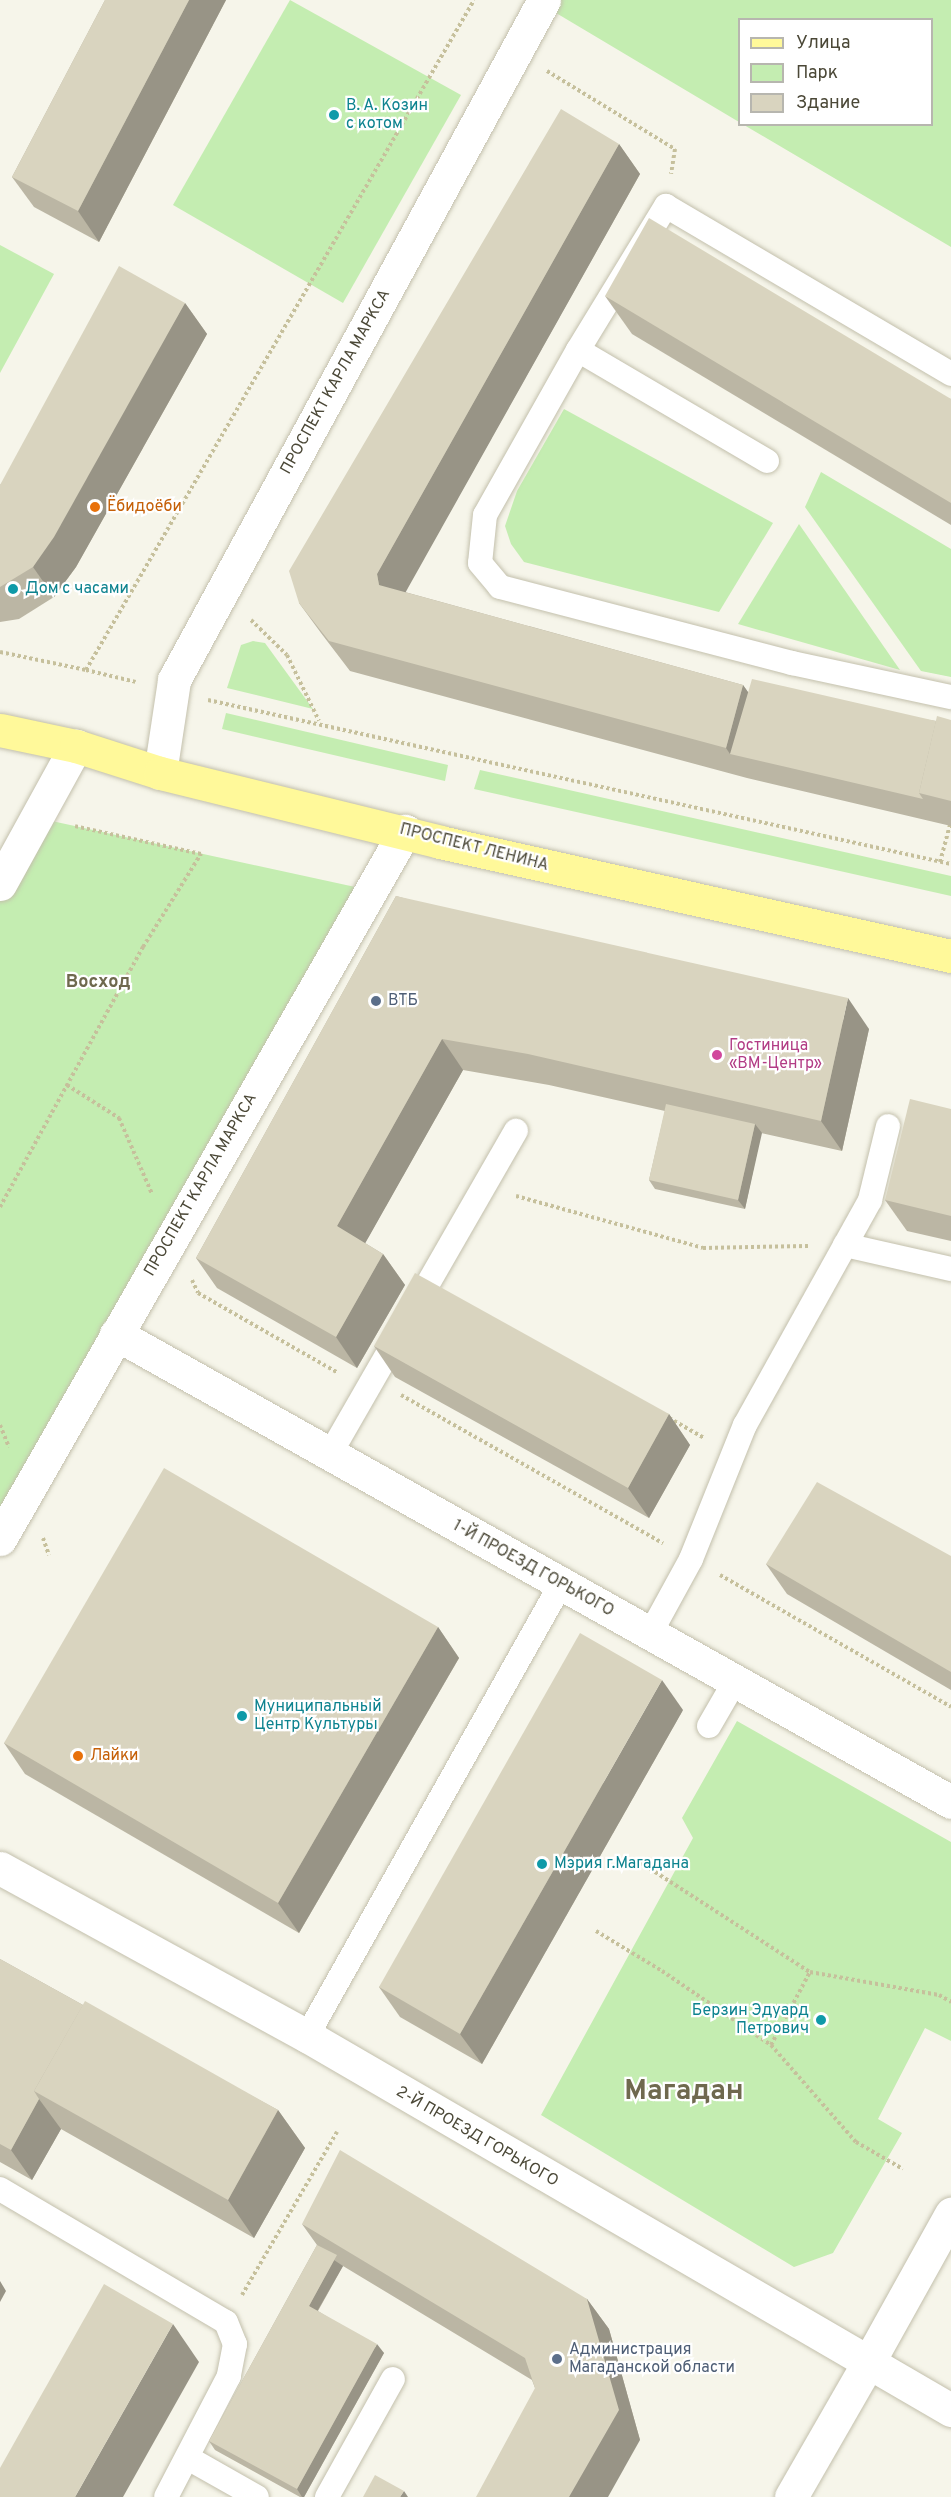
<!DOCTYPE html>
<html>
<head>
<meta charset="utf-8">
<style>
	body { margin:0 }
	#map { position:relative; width:951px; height:2497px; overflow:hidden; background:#f6f5ea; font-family:Overpass,sans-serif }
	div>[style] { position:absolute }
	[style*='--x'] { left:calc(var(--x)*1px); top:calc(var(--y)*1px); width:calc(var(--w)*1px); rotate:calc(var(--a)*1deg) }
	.green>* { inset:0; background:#c4edb1 }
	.path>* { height:4px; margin-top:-2px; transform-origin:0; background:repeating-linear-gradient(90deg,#c6c09c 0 3px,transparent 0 6px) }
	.roads { filter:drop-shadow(0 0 2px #c3c0ac) drop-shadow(0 0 2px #c3c0ac) }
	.service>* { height:24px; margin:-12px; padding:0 12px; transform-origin:12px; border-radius:12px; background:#fff }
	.pedestrian>* { height:33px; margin:-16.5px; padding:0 16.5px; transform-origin:16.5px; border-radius:16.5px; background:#fff }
	.minor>* { height:33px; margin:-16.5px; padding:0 16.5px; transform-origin:16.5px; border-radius:16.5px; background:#fff }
	.tertiary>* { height:33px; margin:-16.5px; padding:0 16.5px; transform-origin:16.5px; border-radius:16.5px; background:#fff }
	.primary>* { height:33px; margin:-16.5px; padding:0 16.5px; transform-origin:16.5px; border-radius:16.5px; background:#fff99a }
	.wall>* { inset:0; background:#bbb6a4 }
	.shaded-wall>* { inset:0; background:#989486 }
	.building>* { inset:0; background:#d9d4bf }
	.dots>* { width:16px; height:16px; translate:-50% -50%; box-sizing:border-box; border:3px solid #fff; border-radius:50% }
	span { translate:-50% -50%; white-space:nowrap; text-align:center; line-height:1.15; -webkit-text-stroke:4.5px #fff; paint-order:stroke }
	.culture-label { font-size:16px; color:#0d838f }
	.left { translate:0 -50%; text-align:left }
	.right { translate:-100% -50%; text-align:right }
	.street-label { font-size:16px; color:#4b4837 }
	.food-label { font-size:16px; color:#c56008 }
	.service-label { font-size:16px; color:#4e5e75 }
	.hotel-label { font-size:16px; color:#b23c85 }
	.neighbourhood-label { font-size:18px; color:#6f694e; font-weight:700 }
	.town-label { font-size:28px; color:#6f694e; font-weight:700 }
	.legend { position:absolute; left:738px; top:18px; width:195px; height:108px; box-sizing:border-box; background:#fff; border:2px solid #b7b6af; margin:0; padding:8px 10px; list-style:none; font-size:18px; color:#4b4837 }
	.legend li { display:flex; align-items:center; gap:12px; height:30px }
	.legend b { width:30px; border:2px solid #b7b6af }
</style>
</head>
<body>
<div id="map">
	<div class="green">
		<div style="clip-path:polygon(290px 0,461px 95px,343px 303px,173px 205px)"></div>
		<div style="clip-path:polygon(544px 0,951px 0,951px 247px,744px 125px,932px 124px,932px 20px,740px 20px,739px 122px,541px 4px)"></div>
		<div style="clip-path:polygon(0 245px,54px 274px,0 373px)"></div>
		<div style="clip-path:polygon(564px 409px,773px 523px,719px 612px,524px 562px,511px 544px,505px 526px,517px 491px)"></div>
		<div style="clip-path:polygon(821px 472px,951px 549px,951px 677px,921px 671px,805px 507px)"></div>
		<div style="clip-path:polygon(799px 524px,900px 670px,738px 624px)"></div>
		<div style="clip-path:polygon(253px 641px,265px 643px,313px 709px,227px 688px,241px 645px)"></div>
		<div style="clip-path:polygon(226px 713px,448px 765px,445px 781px,222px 729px)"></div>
		<div style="clip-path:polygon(480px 770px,951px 876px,951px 896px,474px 789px)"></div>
		<div style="clip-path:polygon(38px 818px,369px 890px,0 1539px,0 884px)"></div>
		<div style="clip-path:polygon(737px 1721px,951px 1842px,951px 2041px,925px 2028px,878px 2119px,902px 2133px,833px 2253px,794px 2267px,541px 2115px,693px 1838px,682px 1818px)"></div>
	</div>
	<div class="path">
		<div style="--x:547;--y:71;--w:150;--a:31.4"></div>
		<div style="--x:675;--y:149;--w:25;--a:99"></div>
		<div style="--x:251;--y:620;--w:50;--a:44.2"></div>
		<div style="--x:287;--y:655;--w:73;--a:64.1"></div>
		<div style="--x:0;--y:652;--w:88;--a:11.8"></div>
		<div style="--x:86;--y:670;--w:774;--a:-59.92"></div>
		<div style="--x:86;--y:670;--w:51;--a:13.5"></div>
		<div style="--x:208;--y:700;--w:761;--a:12.45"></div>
		<div style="--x:940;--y:862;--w:42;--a:-75"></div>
		<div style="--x:67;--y:1085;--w:62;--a:32.4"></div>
		<div style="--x:119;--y:1118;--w:83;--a:66.5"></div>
		<div style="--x:516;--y:1196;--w:194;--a:15.5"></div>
		<div style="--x:703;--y:1248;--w:105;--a:-1.1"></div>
		<div style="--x:0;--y:1207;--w:297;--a:-61.2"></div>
		<div style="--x:143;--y:947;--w:110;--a:-58.1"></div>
		<div style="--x:201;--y:854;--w:129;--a:-167.5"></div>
		<div style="--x:192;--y:1280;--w:14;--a:65"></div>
		<div style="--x:198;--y:1293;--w:161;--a:29.7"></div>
		<div style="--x:401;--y:1395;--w:301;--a:29.5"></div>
		<div style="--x:669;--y:1418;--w:40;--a:29.7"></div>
		<div style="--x:0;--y:1425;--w:24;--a:68"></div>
		<div style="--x:43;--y:1538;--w:18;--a:71"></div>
		<div style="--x:720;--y:1575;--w:266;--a:29.7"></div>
		<div style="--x:635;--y:1859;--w:208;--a:32.9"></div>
		<div style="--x:810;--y:1972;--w:131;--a:10.1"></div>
		<div style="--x:939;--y:1995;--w:14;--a:30"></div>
		<div style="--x:596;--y:1931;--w:77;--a:31.2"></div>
		<div style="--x:662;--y:1971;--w:132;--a:34.2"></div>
		<div style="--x:771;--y:2045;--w:129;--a:48.8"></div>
		<div style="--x:856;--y:2142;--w:54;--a:29.9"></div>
		<div style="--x:771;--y:2045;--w:83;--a:-61.9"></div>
		<div style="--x:242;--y:2295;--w:189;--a:-59.8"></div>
	</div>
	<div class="roads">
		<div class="service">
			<div style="--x:578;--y:350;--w:169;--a:-58.6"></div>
			<div style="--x:666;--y:206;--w:331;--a:30.5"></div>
			<div style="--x:767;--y:461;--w:219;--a:-149.6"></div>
			<div style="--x:578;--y:350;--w:189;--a:119.4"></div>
			<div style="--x:485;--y:515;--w:48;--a:95.9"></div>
			<div style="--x:480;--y:563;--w:31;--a:50"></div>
			<div style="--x:500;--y:587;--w:302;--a:14.6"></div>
			<div style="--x:792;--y:663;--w:163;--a:12.1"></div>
			<div style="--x:845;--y:1245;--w:109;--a:12.8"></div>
			<div style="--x:330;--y:1454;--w:373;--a:-60.1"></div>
			<div style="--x:650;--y:1634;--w:85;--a:-61.3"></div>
			<div style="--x:691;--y:1559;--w:144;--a:-68.1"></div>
			<div style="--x:745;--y:1425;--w:257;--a:-60.9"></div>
			<div style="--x:870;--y:1200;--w:76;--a:-76.3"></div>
			<div style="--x:709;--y:1726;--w:52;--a:-60"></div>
			<div style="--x:307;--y:2036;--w:518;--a:-60.67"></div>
			<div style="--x:0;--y:2189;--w:262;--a:30.5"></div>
			<div style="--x:226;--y:2322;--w:24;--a:68"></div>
			<div style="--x:235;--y:2344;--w:33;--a:101"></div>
			<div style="--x:229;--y:2376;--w:136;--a:117.5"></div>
			<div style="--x:188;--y:2458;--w:79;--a:29.5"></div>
			<div style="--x:327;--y:2497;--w:135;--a:-60.8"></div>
		</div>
		<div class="pedestrian">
			<div style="--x:174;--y:680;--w:774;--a:-61.45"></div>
		</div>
		<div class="minor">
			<div style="--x:791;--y:2497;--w:155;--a:-60.1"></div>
		</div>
		<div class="tertiary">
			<div style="--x:160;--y:773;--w:94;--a:-81.4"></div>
			<div style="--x:0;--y:884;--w:158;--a:-61.2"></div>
			<div style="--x:116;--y:1334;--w:957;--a:29.27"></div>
			<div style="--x:0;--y:1539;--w:816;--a:-60.23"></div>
			<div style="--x:0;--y:1868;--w:350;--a:28.7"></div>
			<div style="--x:307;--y:2036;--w:745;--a:30.15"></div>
			<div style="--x:868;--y:2363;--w:171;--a:-60.9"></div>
		</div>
		<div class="primary">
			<div style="--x:0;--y:730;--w:78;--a:11.9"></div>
			<div style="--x:76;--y:746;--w:88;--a:17.8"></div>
			<div style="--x:160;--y:773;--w:288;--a:13.8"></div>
			<div style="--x:440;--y:842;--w:524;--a:12.58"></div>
		</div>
	</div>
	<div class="wall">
		<div style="clip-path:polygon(105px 0,226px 0,99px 242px,34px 207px,12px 177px)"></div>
		<div style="clip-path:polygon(619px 144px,640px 174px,405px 592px,743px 685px,748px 692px,936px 721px,951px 720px,951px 826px,747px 778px,350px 671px,321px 633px,299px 603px)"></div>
		<div style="clip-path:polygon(605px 296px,951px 399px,951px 525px,632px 334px)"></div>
		<div style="clip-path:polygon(185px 303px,207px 334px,76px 567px,54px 597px,19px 619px,0 622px,0 485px)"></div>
		<div style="clip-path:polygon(396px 896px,869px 1029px,842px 1151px,761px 1133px,745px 1209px,655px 1189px,649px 1180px,665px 1111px,549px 1085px,463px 1070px,365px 1243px,383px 1254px,405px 1285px,357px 1368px,217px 1288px,196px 1258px)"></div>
		<div style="clip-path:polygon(951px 1109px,951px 1241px,907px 1231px,885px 1200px)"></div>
		<div style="clip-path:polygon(374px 1346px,669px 1414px,690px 1445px,649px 1518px,395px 1377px)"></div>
		<div style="clip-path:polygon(951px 1556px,951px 1690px,787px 1594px,766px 1564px)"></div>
		<div style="clip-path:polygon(438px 1627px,459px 1658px,299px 1933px,25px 1774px,4px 1743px)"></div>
		<div style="clip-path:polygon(683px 1710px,482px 2064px,400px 2017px,379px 1987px)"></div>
		<div style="clip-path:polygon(0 1959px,83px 2005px,278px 2110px,305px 2148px,254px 2238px,61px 2129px,32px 2180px,0 2162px)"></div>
		<div style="clip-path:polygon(302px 2224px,587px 2299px,609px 2329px,640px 2440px,535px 2388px,532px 2380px,343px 2266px,318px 2311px,384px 2353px,304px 2497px,300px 2497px,215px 2450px,209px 2441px,317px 2245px)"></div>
	</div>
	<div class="shaded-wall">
		<div style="clip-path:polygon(189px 0,226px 0,99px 242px,78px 211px)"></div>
		<div style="clip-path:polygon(619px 144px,640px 174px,399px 604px,379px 585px,377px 574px)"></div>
		<div style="clip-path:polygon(185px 303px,207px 334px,76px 567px,54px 597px,33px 567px)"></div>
		<div style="clip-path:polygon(743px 685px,764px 715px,730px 754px,726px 748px)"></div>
		<div style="clip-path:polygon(848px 998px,869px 1029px,842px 1151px,821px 1121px)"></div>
		<div style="clip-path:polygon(442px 1039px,463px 1070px,358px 1256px,337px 1226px)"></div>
		<div style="clip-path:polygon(755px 1124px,762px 1133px,745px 1209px,738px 1200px)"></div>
		<div style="clip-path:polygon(383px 1254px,405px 1285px,357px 1368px,336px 1337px)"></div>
		<div style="clip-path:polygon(669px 1414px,690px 1445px,649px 1518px,628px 1488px)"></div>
		<div style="clip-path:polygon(438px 1627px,459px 1658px,299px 1933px,278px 1903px)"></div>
		<div style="clip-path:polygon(662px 1680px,683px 1710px,482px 2064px,460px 2034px)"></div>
		<div style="clip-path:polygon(39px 2099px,61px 2129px,32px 2180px,11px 2150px)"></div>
		<div style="clip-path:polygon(278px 2110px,305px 2148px,254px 2238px,228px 2200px)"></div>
		<div style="clip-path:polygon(334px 2260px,343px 2266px,315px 2315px,309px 2306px)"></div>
		<div style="clip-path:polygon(0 2281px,6px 2291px,0 2302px)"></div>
		<div style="clip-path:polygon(587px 2299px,609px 2329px,640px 2440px,608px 2497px,569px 2497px)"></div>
		<div style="clip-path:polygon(173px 2324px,199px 2362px,123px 2497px,75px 2497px)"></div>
		<div style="clip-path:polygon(377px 2344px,384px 2353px,304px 2497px,302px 2497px,297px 2489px)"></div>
		<div style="clip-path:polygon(404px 2491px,408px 2497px,400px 2497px)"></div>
	</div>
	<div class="building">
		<div style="clip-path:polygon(105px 0,189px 0,78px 211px,12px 177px)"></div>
		<div style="clip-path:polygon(561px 109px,619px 144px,377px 574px,379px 585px,743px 685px,726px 748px,329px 641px,299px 603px,289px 571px)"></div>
		<div style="clip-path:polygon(649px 218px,951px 399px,951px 503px,605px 296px)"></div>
		<div style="clip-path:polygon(119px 266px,185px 303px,54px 537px,33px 567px,0 587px,0 485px)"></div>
		<div style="clip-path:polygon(752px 679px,936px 721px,919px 793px,923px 799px,730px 754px)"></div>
		<div style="clip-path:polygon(937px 716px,951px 720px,951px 801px,919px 793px)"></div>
		<div style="clip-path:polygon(396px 896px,848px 998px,821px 1121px,528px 1054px,442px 1039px,337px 1226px,383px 1254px,336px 1337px,196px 1258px)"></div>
		<div style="clip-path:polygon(910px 1099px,951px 1109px,951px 1216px,885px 1200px)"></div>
		<div style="clip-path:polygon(666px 1104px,755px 1124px,738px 1200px,649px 1180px)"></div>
		<div style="clip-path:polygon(415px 1273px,669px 1414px,628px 1488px,374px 1346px)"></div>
		<div style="clip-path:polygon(164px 1468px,438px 1627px,278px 1903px,4px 1743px)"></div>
		<div style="clip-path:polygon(817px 1482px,951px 1556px,951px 1672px,766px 1564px)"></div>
		<div style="clip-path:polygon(580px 1633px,662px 1680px,460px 2034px,379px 1987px)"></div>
		<div style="clip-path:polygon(0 1959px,83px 2005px,34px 2091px,39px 2099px,11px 2150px,0 2144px)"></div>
		<div style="clip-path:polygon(85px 2001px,278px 2110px,228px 2200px,34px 2091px)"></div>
		<div style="clip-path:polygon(340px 2150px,587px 2299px,619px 2410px,569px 2497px,476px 2497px,535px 2388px,525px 2358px,302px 2224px)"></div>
		<div style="clip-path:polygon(317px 2245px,337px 2255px,309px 2306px,377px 2344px,297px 2489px,209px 2441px)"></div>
		<div style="clip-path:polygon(104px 2284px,173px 2324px,75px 2497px,0 2497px,0 2468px)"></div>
		<div style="clip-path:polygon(375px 2475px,404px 2491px,400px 2497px,363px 2497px)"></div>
	</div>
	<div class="dots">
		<div style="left:334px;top:115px;background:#0f9aa8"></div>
		<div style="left:95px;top:507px;background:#e8710a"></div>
		<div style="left:13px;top:589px;background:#0f9aa8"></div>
		<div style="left:376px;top:1001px;background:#5c6f8a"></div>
		<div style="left:717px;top:1055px;background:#d1479c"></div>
		<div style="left:242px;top:1716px;background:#0f9aa8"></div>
		<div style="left:78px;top:1756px;background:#e8710a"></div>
		<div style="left:542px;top:1864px;background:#0f9aa8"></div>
		<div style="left:821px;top:2020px;background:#0f9aa8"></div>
		<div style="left:557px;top:2359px;background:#5c6f8a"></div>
	</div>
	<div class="culture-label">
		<span class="left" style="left:346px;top:115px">В. А. Козин<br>с котом</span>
		<span class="left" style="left:25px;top:589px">Дом с часами</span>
		<span class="left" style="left:254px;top:1716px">Муниципальный<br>Центр Культуры</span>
		<span class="left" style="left:554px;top:1864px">Мэрия г.Магадана</span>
		<span class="right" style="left:809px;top:2020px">Берзин Эдуард<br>Петрович</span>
	</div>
	<div class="street-label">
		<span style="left:336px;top:382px;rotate:-61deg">ПРОСПЕКТ КАРЛА МАРКСА</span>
		<span style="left:474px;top:848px;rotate:14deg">ПРОСПЕКТ ЛЕНИНА</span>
		<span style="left:201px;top:1185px;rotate:-60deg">ПРОСПЕКТ КАРЛА МАРКСА</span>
		<span style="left:533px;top:1569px;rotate:29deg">1-Й ПРОЕЗД ГОРЬКОГО</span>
		<span style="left:477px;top:2137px;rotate:30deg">2-Й ПРОЕЗД ГОРЬКОГО</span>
	</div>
	<div class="food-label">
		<span class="left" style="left:107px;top:507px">Ёбидоёби</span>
		<span class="left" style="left:90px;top:1756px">Лайки</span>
	</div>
	<div class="service-label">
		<span class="left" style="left:388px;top:1001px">ВТБ</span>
		<span class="left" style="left:569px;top:2359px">Администрация<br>Магаданской области</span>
	</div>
	<div class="hotel-label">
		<span class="left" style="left:729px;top:1055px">Гостиница<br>«ВМ-Центр»</span>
	</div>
	<div class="neighbourhood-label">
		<span style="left:98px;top:983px">Восход</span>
	</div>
	<div class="town-label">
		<span style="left:684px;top:2092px">Магадан</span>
	</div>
	<ul class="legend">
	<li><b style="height:8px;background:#fff99a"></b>Улица</li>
	<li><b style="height:16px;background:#c4edb1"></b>Парк</li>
	<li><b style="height:16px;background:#d9d4bf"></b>Здание</li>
	</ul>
</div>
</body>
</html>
